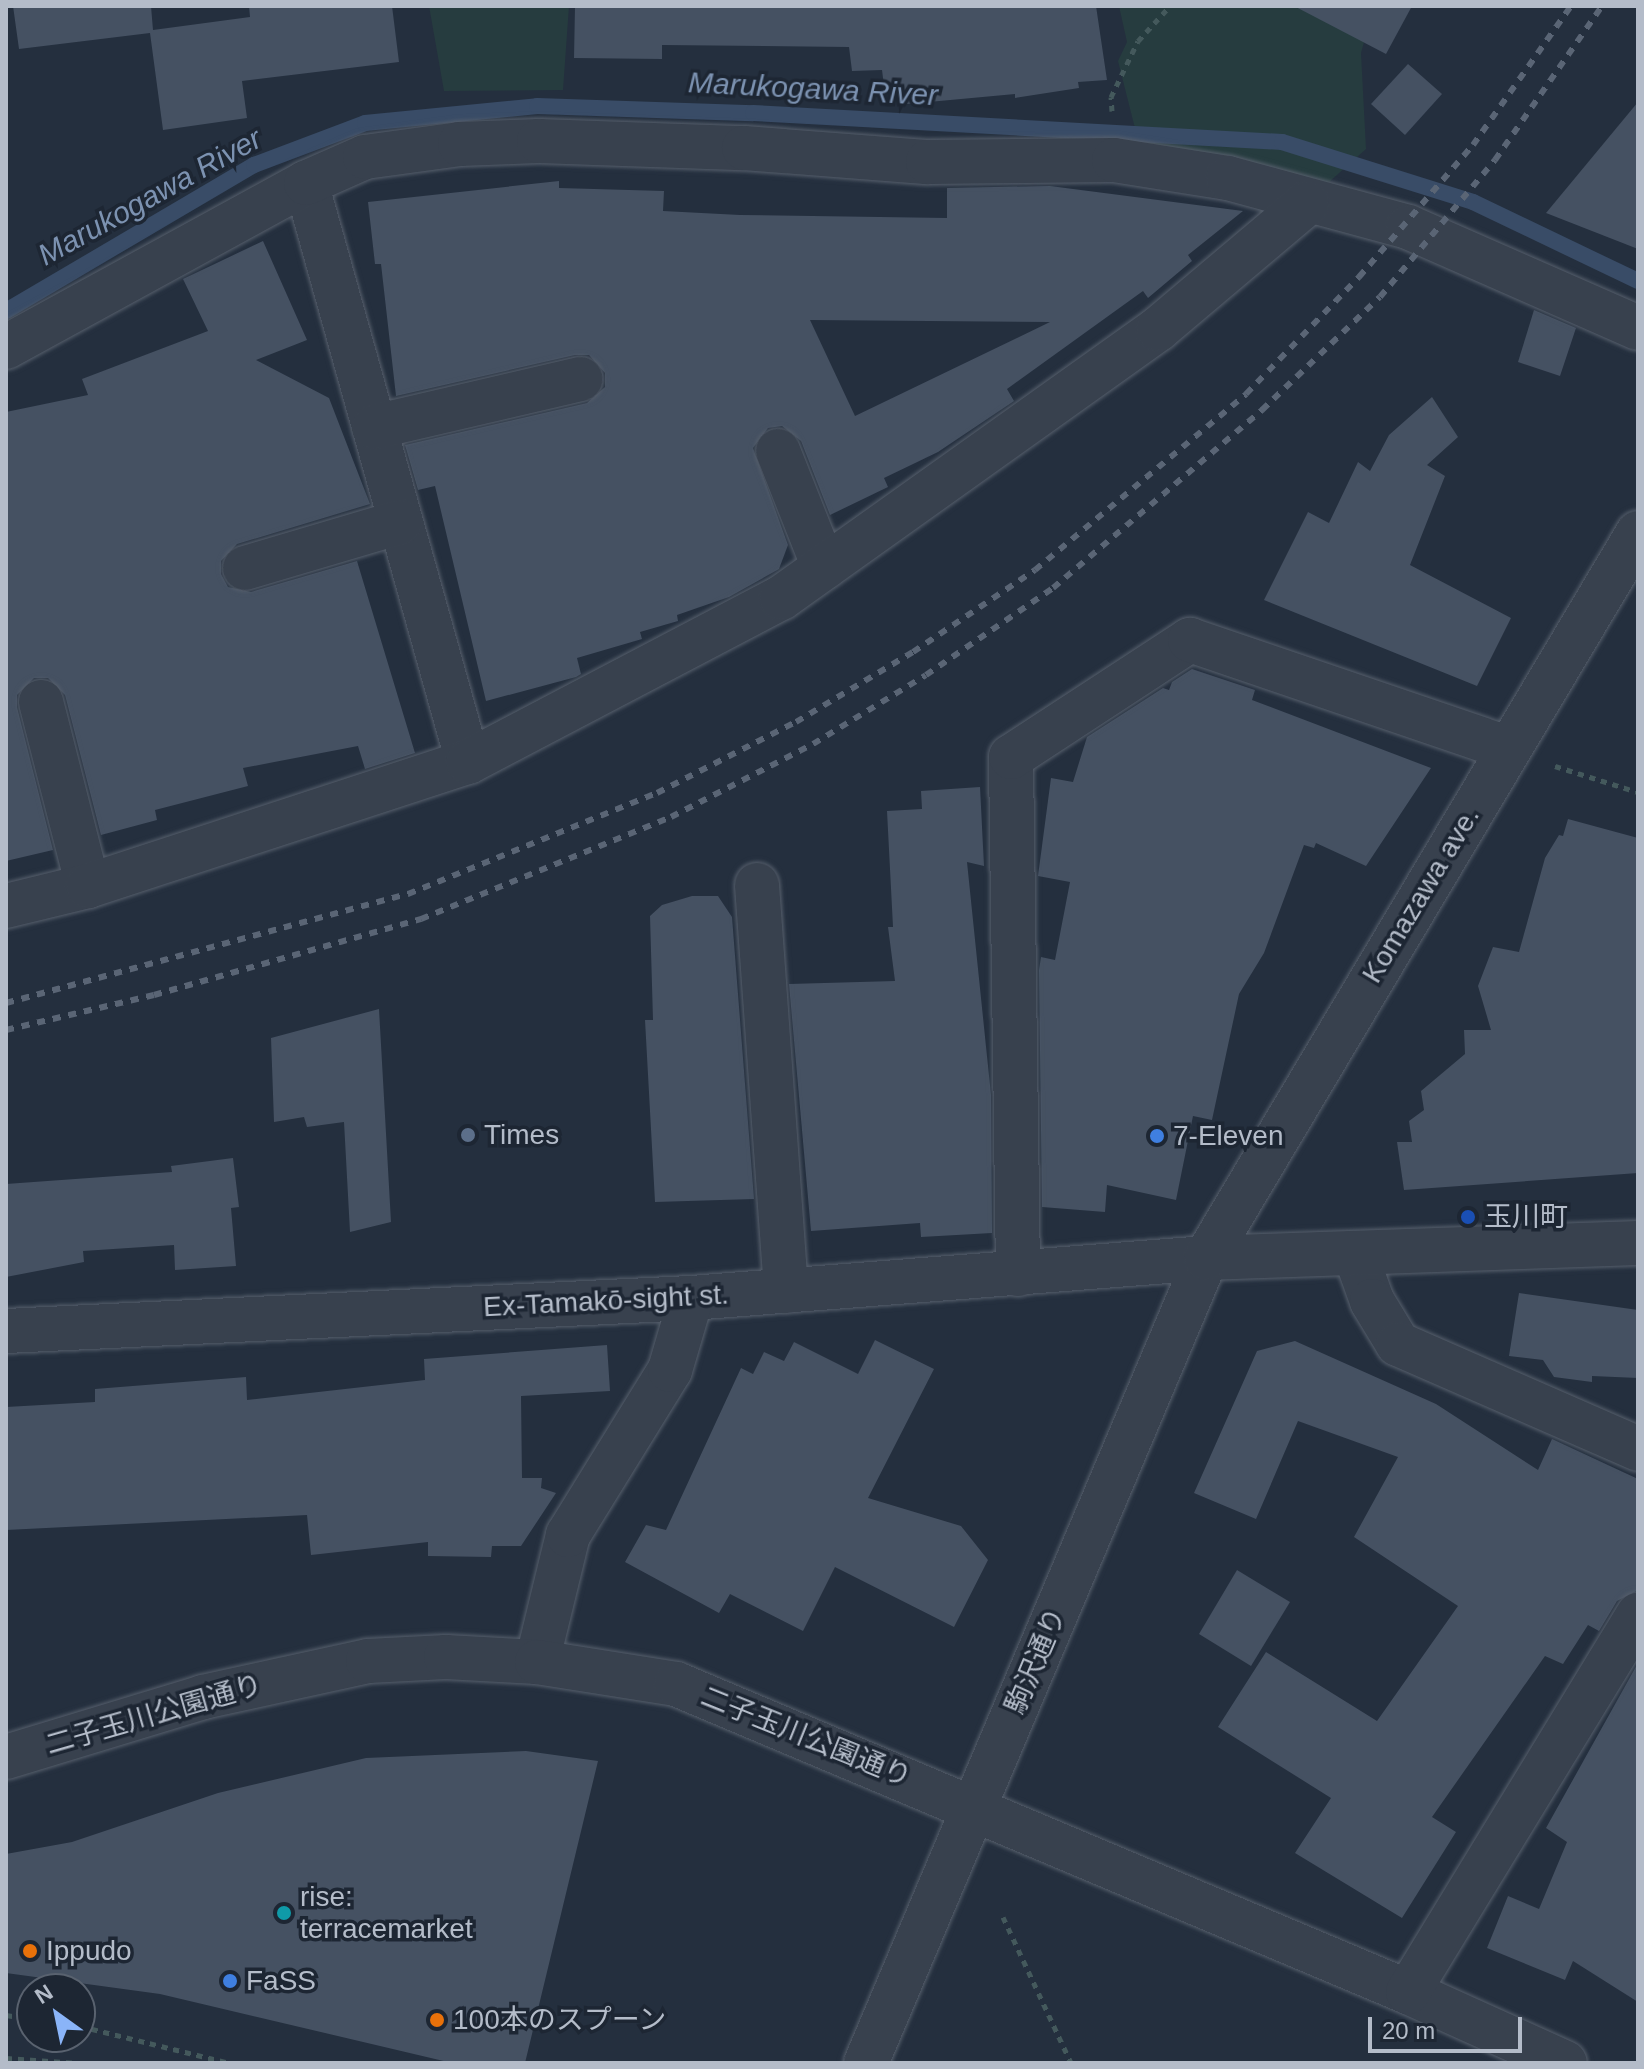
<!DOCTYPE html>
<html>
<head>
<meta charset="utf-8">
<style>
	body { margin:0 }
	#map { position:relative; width:1644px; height:2069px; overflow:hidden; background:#242f3e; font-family:Helvetica,"Noto Sans JP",sans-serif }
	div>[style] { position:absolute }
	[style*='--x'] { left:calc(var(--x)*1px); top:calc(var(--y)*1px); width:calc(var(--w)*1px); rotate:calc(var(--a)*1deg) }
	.green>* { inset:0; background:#263c3f }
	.stream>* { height:16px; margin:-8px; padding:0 8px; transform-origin:8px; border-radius:8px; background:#394c67 }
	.building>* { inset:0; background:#455162 }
	.path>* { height:5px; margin-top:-2.5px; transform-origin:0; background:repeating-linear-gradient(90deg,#44595c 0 6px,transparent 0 12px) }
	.roads { filter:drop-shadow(0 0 2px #565f6c) drop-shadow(0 0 2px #565f6c) }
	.minor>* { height:44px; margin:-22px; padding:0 22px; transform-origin:22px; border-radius:22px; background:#38414e }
	.rail>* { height:6px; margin-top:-3px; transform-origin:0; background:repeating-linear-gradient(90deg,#5a6575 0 8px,transparent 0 16px) }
	.dots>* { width:22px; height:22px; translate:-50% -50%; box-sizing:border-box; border:4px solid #1d2633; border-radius:50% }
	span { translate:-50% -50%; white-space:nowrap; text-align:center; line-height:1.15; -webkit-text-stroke:7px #1d2633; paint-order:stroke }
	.street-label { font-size:28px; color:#b4bcc9 }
	.poi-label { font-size:28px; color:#b4bcc9 }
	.left { translate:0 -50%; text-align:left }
	.water-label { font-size:30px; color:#7c92b1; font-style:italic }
	.frame { position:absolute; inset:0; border:8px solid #b4bcc9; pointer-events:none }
	.north { position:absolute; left:16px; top:1973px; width:80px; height:80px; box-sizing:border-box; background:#1d2633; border:2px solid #59626f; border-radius:50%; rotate:327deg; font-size:22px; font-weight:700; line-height:32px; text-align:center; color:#b4bcc9 }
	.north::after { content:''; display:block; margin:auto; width:28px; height:36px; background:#8ab4f8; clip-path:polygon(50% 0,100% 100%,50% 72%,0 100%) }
	.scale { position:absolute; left:1368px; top:2017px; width:154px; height:36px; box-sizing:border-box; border:4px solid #b4bcc9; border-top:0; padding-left:10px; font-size:24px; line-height:28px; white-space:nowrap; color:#b4bcc9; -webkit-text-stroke:6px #1d2633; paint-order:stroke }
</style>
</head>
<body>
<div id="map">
	<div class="green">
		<div style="clip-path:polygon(429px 6px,569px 6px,563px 90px,444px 91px)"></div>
		<div style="clip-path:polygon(1119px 6px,1374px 6px,1361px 53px,1366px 149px,1319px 191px,1141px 152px,1118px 61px,1127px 42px)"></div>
	</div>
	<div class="stream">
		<div style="--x:6;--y:311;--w:288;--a:-30.5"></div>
		<div style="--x:254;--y:165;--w:119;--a:-20.7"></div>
		<div style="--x:365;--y:123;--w:173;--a:-5.6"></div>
		<div style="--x:537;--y:106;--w:216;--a:1.9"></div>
		<div style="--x:753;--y:113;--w:530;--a:3.14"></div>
		<div style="--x:1282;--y:142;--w:200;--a:17.4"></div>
		<div style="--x:1473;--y:202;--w:183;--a:25.6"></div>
	</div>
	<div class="building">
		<div style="clip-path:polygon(13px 6px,151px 6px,153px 30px,250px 17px,249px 6px,392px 6px,399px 62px,242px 81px,247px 118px,163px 130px,150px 33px,19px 49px)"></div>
		<div style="clip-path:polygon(575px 6px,1096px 6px,1107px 80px,1078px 82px,1079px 88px,1015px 98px,1015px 94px,907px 104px,906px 92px,885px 94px,882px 70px,852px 71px,849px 47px,662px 45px,662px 59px,574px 58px)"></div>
		<div style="clip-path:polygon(1294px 6px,1412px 6px,1386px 54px)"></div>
		<div style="clip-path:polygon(1408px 64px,1442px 94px,1405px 135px,1371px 104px)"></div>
		<div style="clip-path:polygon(1638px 102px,1638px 249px,1546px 213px)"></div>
		<div style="clip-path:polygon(evenodd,559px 181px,559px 188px,664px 191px,663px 211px,740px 215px,947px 218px,947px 188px,1050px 186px,1243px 211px,1188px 255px,1192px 261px,1148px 298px,1143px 291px,1007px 389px,1014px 401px,938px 452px,884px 478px,888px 487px,830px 515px,801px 441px,782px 426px,768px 428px,753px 448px,788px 545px,779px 569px,729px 597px,677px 615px,678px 621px,640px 632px,642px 639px,577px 658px,581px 674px,576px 677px,486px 701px,435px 486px,418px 490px,405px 445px,587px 403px,605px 387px,605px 373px,589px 355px,575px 355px,396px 396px,381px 264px,375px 264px,368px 202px,559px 181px,810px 320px,1050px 322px,855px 416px,810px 320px)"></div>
		<div style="clip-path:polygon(263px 241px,307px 340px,256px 360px,329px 398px,370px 504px,237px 544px,221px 561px,221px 574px,228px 587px,251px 592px,357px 561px,415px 753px,365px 769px,358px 746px,243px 768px,248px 786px,155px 810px,157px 820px,101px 835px,65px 695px,48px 678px,34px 678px,17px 695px,17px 707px,53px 850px,6px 861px,6px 412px,88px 395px,82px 379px,208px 331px,183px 279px)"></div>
		<div style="clip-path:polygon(1534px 310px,1576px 328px,1560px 376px,1518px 362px)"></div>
		<div style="clip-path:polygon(1432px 397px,1458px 437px,1427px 465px,1445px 476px,1410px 565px,1511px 618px,1477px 686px,1264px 600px,1308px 512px,1329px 523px,1358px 462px,1370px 471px,1389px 435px)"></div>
		<div style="clip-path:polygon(1192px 669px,1255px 690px,1252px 700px,1431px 768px,1366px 866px,1316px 843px,1314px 848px,1304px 845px,1264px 953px,1239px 994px,1212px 1120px,1193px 1116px,1176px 1200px,1107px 1185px,1105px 1212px,1042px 1207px,1039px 970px,1041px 957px,1055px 960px,1070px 882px,1038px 876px,1051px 778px,1073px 782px,1087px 737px,1163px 688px,1169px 690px,1172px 682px)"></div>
		<div style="clip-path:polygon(980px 787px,984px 866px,967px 862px,991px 1095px,992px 1233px,921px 1237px,920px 1223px,811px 1231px,789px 984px,895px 981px,888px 927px,893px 927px,887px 811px,922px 809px,921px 791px)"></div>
		<div style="clip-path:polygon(1568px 819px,1638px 838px,1638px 1173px,1404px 1190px,1397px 1142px,1412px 1142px,1409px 1121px,1424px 1110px,1421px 1091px,1465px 1054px,1464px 1030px,1491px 1030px,1478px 986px,1493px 947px,1519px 952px,1545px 858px,1559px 835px,1563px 836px)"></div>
		<div style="clip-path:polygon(692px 896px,718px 896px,732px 917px,754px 1199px,655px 1202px,645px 1020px,653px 1020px,650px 916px,662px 905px)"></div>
		<div style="clip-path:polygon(379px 1009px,391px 1222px,350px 1232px,344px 1122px,307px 1127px,304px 1117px,274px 1122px,271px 1038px)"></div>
		<div style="clip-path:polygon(233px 1158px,239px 1207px,231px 1208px,236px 1266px,175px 1270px,174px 1245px,83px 1251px,84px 1262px,6px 1277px,6px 1184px,172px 1172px,171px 1166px)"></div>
		<div style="clip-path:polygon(1519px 1293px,1638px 1310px,1638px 1378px,1592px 1376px,1592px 1382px,1554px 1377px,1543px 1360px,1509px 1356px)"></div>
		<div style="clip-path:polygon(875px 1340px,934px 1369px,868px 1498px,961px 1526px,988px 1560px,954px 1627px,835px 1567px,803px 1631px,730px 1594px,719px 1613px,625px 1562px,646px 1525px,666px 1530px,741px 1368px,753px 1374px,764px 1352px,784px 1361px,794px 1342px,858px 1374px)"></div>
		<div style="clip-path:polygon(1295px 1341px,1436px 1404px,1538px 1470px,1552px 1439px,1638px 1479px,1638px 1590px,1617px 1601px,1599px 1631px,1588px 1625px,1563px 1664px,1545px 1656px,1432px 1817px,1456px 1832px,1402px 1918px,1295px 1853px,1331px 1798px,1218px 1727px,1266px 1652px,1377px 1721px,1458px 1606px,1354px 1537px,1398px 1457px,1298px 1421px,1256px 1519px,1194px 1493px,1257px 1351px)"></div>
		<div style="clip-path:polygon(607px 1345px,610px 1391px,521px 1396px,522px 1478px,542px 1478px,541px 1488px,556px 1493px,521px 1546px,492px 1546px,491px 1557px,428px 1556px,428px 1542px,311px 1555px,307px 1515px,6px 1530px,6px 1407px,95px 1402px,95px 1389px,246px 1377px,247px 1400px,425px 1380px,424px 1359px)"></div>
		<div style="clip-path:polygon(1237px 1570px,1290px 1602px,1251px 1666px,1199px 1634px)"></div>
		<div style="clip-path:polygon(1638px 1663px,1638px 2002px,1573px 1961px,1565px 1980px,1487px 1948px,1508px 1896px,1539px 1909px,1567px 1842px,1546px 1828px)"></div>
		<div style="clip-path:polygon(526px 1751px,598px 1761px,525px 2063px,452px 2063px,160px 1994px,6px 1973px,6px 1854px,72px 1842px,218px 1793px,366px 1758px)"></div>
	</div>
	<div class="path">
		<div style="--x:1112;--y:111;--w:14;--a:-94"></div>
		<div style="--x:1111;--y:97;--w:62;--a:-64.3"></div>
		<div style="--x:1138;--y:41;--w:47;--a:-47.6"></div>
		<div style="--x:1555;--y:766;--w:87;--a:17.4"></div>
		<div style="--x:1003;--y:1917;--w:161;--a:65"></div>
		<div style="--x:6;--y:2015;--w:26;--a:9"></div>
		<div style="--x:80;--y:2026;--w:154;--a:13.9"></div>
		<div style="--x:6;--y:2058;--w:72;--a:4"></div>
	</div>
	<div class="roads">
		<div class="minor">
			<div style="--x:306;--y:183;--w:601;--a:74.37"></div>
			<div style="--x:6;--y:347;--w:342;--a:-28.7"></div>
			<div style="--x:306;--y:183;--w:64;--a:-23.8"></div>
			<div style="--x:365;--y:157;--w:96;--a:-7.8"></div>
			<div style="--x:460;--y:144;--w:79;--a:-2.2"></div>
			<div style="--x:539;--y:141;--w:205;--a:2"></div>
			<div style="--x:744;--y:148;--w:185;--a:4.4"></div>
			<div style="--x:928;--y:162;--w:186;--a:-0.6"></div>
			<div style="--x:1114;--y:160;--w:115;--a:9"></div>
			<div style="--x:1228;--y:178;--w:187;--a:15.2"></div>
			<div style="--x:1408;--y:227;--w:251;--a:23.7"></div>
			<div style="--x:374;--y:427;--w:212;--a:-13.1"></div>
			<div style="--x:778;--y:451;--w:125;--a:68.4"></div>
			<div style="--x:245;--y:568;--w:162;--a:-16.5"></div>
			<div style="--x:41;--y:702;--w:190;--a:75.7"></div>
			<div style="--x:757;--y:885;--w:407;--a:85.9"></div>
			<div style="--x:6;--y:906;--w:84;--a:-13.7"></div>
			<div style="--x:88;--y:886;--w:400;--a:-18.1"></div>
			<div style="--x:468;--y:762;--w:353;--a:-27.7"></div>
			<div style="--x:781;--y:598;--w:463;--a:-35.5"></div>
			<div style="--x:1158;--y:329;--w:195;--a:-40.2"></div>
			<div style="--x:1356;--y:1256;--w:48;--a:70.4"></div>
			<div style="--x:1372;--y:1301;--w:50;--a:58.8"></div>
			<div style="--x:1398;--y:1344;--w:262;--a:23.6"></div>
			<div style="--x:1018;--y:1274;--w:517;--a:-90.78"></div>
			<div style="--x:1011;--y:757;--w:214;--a:-33.2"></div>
			<div style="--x:1190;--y:640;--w:335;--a:18.8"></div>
			<div style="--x:6;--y:1331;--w:686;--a:-2.76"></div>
			<div style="--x:691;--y:1298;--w:517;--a:-4.44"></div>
			<div style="--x:1206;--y:1258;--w:432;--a:-2"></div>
			<div style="--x:537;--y:1662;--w:131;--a:-76.3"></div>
			<div style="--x:568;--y:1535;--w:194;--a:-58.3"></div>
			<div style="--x:670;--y:1370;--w:75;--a:-73.7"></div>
			<div style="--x:6;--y:1757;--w:206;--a:-16.9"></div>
			<div style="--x:203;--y:1697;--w:169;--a:-12.3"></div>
			<div style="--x:368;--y:1661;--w:78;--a:-2.9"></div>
			<div style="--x:446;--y:1657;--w:91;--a:3.1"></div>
			<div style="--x:537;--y:1662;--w:141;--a:9"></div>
			<div style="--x:676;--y:1684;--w:794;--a:22.82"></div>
			<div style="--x:1408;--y:1992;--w:172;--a:24.3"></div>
			<div style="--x:1408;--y:1992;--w:442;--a:-58.6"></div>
			<div style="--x:866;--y:2063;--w:874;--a:-67.1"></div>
			<div style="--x:1206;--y:1258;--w:844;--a:-59.21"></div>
		</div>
	</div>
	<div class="rail">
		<div style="--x:6;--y:1003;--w:417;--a:-15.2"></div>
		<div style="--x:408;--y:894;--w:269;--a:-22.1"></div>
		<div style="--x:657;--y:793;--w:156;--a:-27.1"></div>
		<div style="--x:796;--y:722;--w:136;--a:-30.9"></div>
		<div style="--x:913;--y:652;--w:147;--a:-33.9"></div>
		<div style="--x:1035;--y:570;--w:275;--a:-39.8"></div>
		<div style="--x:1246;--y:394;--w:163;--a:-46"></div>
		<div style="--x:1359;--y:277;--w:174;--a:-49.2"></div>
		<div style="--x:1473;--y:145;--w:170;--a:-54.8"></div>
		<div style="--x:6;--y:1030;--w:152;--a:-13.3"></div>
		<div style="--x:154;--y:995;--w:278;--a:-15.9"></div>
		<div style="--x:421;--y:919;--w:270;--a:-22.2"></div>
		<div style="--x:671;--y:817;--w:160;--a:-27.2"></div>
		<div style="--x:813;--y:744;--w:132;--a:-31.4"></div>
		<div style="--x:926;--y:675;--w:154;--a:-34.4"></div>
		<div style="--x:1053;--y:588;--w:275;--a:-40.4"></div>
		<div style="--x:1262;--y:410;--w:163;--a:-43.8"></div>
		<div style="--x:1380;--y:297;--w:179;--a:-50"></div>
		<div style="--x:1495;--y:160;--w:188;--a:-55.2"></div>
	</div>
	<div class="dots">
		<div style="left:468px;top:1135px;background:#5c6f8a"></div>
		<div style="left:1157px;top:1136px;background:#3f7fe0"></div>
		<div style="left:1468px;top:1217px;background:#1a4fb4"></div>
		<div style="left:284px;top:1913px;background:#0f9aa8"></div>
		<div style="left:30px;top:1951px;background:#e8710a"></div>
		<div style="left:230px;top:1981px;background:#3f7fe0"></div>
		<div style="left:437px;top:2020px;background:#e8710a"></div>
	</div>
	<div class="street-label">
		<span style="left:1421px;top:895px;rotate:-59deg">Komazawa ave.</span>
		<span style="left:606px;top:1301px;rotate:-3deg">Ex-Tamakō-sight st.</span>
		<span style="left:1036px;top:1661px;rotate:-67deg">駒沢通り</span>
		<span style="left:154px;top:1715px;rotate:-16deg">二子玉川公園通り</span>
		<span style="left:806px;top:1737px;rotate:22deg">二子玉川公園通り</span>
	</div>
	<div class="poi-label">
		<span class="left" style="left:484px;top:1135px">Times</span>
		<span class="left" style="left:1173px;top:1136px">7-Eleven</span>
		<span class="left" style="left:1484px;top:1217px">玉川町</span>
		<span class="left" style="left:300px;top:1913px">rise:<br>terracemarket</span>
		<span class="left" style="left:46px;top:1951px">Ippudo</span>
		<span class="left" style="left:246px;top:1981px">FaSS</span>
		<span class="left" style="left:453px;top:2020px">100本のスプーン</span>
	</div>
	<div class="water-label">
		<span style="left:813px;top:89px;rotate:3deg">Marukogawa River</span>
		<span style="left:150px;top:197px;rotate:-29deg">Marukogawa River</span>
	</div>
	<div class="frame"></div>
	<div class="north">N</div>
	<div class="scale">20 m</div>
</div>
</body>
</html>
